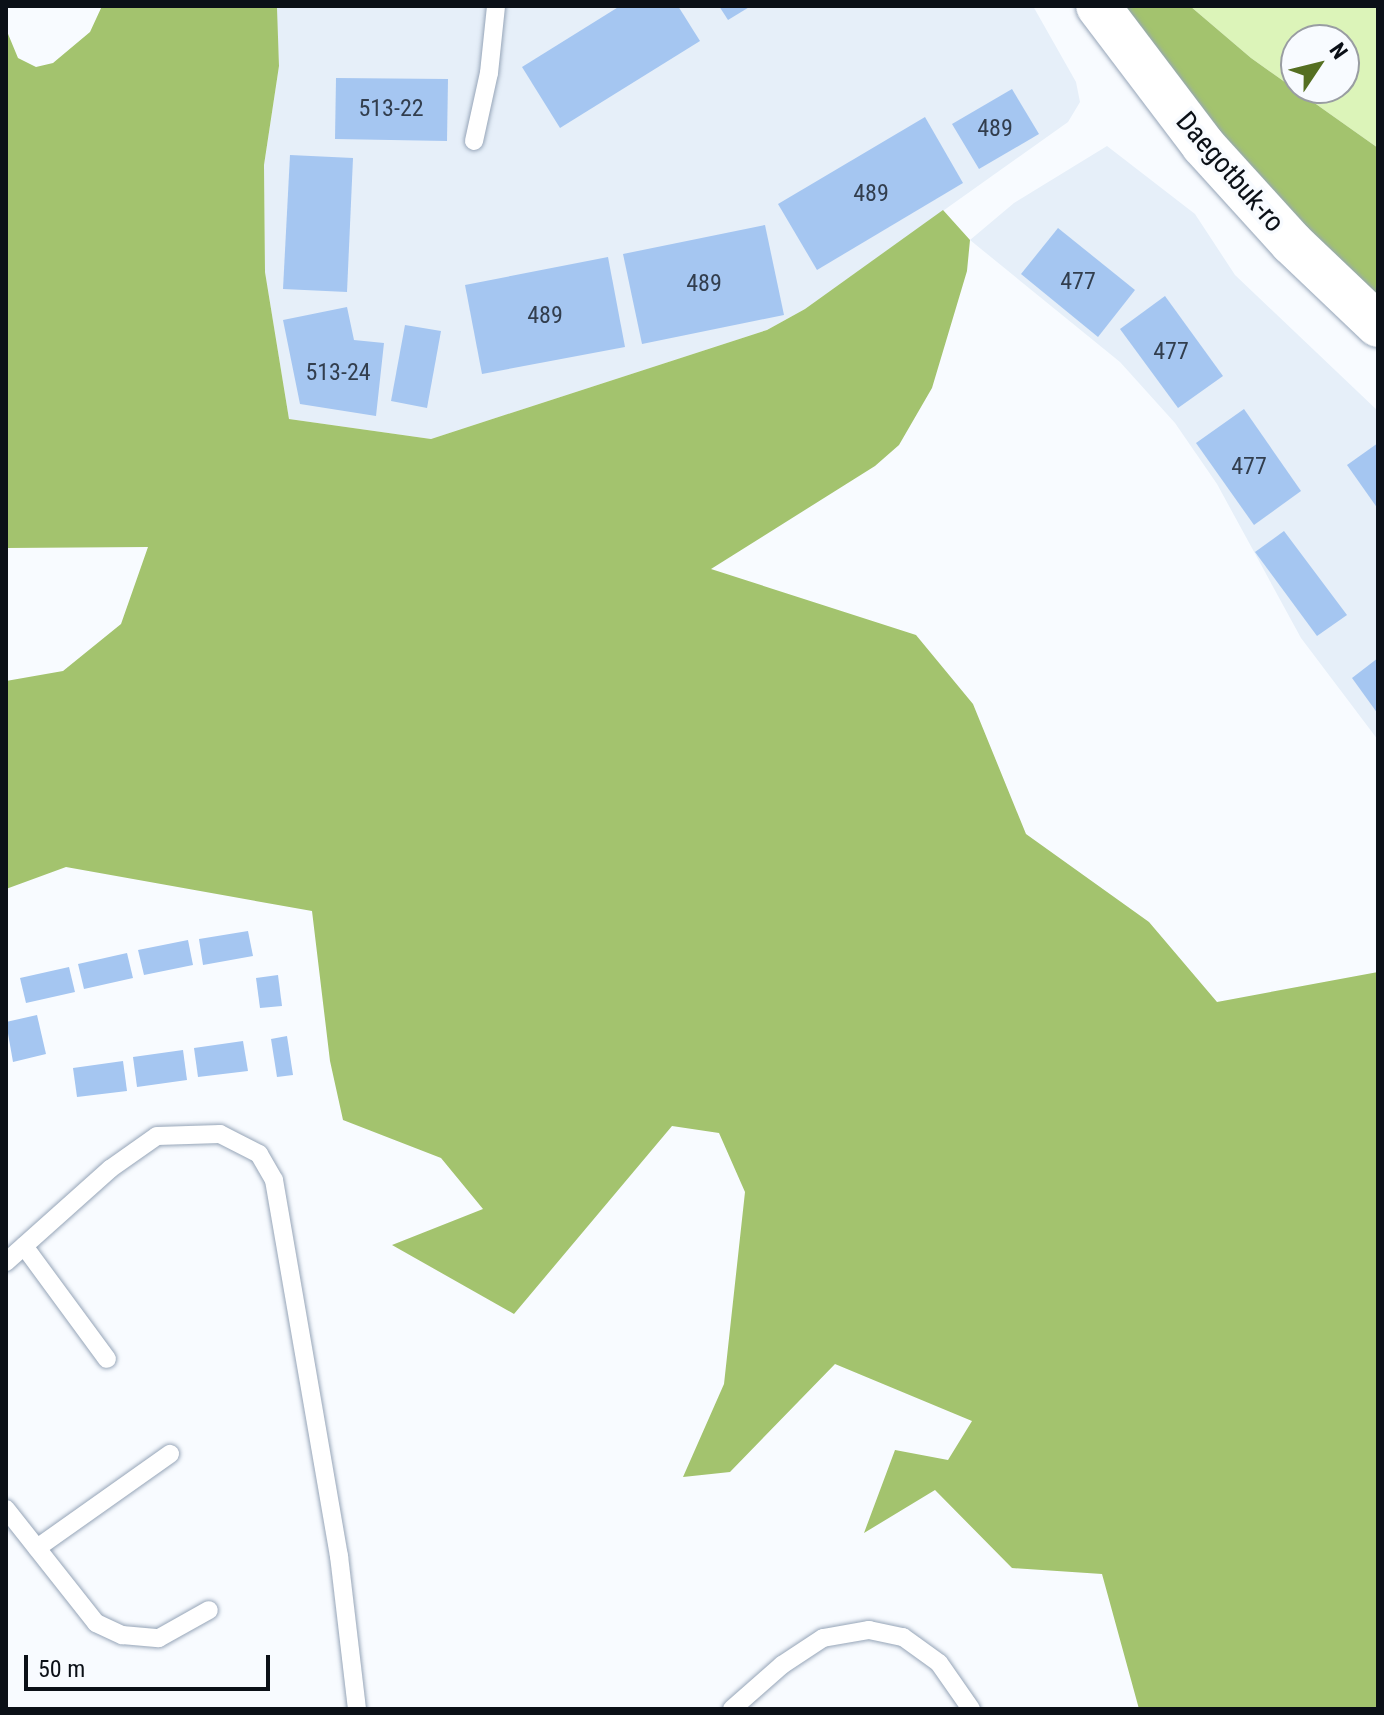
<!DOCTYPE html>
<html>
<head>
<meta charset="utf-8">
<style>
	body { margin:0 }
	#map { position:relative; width:1384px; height:1715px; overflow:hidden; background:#f8fbff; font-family:"Roboto Condensed",sans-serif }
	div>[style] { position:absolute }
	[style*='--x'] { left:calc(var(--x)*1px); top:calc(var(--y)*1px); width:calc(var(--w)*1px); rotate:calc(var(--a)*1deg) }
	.built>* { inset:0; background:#e6eff9 }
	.green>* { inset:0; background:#dcf4b9 }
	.forest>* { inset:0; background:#a3c36e }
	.building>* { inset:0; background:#a5c6f1 }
	.roads { filter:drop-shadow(0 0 2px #96a5b8) drop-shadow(0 0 2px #96a5b8) }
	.lane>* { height:18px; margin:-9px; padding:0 9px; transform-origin:9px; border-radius:9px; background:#fff }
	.secondary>* { height:44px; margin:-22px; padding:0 22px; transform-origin:22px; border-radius:22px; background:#fff }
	span { translate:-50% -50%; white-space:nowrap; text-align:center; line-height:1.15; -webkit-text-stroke:7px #f8fbff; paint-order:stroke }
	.number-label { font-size:24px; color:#323e4e }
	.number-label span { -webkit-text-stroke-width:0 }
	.street-label { font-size:28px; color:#0b1017 }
	.frame { position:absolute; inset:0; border:8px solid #0b1017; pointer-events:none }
	.north { position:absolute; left:1280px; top:24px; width:80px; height:80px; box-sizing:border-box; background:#f8fbff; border:2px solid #999da2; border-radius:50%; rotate:55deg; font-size:22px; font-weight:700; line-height:32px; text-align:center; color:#0b1017 }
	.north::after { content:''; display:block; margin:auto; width:28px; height:36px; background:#556f22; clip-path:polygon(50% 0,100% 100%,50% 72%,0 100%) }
	.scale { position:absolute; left:24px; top:1655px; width:246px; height:36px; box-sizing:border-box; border:4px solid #0b1017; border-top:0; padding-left:10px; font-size:24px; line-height:28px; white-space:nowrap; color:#0b1017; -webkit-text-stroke:6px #f8fbff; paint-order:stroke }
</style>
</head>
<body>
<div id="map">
	<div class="built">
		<div style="clip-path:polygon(276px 6px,1033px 6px,1076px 82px,1080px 102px,1068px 122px,805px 309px,767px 330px,431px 439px,289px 419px,265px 272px,264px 165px,279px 66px)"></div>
		<div style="clip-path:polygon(1107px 146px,1195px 214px,1235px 275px,1378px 411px,1378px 740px,1301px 638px,1217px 484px,1175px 423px,1120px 362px,970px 240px,1014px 203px)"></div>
	</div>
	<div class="green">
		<div style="clip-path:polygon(evenodd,1190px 6px,1378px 6px,1378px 148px,1251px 58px,1190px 6px,1296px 40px,1344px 40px,1344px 88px,1296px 88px,1296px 40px)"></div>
	</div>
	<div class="forest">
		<div style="clip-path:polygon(102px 6px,277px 8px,279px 66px,264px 165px,265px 272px,289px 419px,431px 439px,767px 330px,805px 309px,943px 210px,970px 240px,967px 271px,932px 388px,899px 445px,875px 466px,711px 569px,916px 635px,973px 704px,1026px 834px,1149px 922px,1217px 1002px,1378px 972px,1378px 1709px,1139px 1709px,1102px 1574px,1012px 1568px,935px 1490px,864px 1533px,895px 1450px,948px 1460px,972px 1421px,835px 1364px,730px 1472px,683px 1477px,724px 1384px,745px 1192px,719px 1133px,672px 1126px,514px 1314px,392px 1245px,483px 1209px,441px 1158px,343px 1120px,330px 1061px,312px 911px,66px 867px,6px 889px,6px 681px,63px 671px,121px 624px,148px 547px,6px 548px,6px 29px,18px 58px,36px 67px,53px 63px,90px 32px)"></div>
		<div style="clip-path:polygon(1100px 6px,1190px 6px,1251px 58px,1378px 148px,1378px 324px)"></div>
	</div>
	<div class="building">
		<div style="clip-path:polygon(620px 6px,678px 6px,700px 41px,560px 128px,522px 67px)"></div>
		<div style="clip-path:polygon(719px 6px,751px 6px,728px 20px)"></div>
		<div style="clip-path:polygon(336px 78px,448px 79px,447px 141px,335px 139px)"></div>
		<div style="clip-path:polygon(1012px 89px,1039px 134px,979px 169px,952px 124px)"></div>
		<div style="clip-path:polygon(925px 117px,963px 183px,817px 270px,778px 204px)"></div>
		<div style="clip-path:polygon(290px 155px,353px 158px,347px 292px,283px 289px)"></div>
		<div style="clip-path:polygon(765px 225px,784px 315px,642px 344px,623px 254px)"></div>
		<div style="clip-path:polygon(1058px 228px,1135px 290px,1098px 337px,1021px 274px)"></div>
		<div style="clip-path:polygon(608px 257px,625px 347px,482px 374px,465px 285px)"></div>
		<div style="clip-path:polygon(1165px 296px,1223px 376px,1178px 408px,1120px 329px)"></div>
		<div style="clip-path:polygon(347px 307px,354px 340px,384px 343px,376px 416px,300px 404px,283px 320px)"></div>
		<div style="clip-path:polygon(405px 325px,441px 331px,427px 408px,391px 401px)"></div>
		<div style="clip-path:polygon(1244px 409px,1301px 491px,1254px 525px,1196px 443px)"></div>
		<div style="clip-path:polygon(1378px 443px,1378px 509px,1347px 465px)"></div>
		<div style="clip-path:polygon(1284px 531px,1347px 615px,1317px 636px,1255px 552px)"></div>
		<div style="clip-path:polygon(1378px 658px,1378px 714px,1352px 678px)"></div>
		<div style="clip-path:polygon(248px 931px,253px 956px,203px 965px,199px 939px)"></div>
		<div style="clip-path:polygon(188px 940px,193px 965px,144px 975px,138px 950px)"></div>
		<div style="clip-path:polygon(127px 953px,133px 978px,84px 989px,78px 964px)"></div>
		<div style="clip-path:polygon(69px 967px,75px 992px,26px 1003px,20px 978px)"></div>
		<div style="clip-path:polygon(278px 975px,282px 1006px,260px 1008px,256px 978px)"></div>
		<div style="clip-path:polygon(37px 1015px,46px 1054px,13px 1062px,6px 1022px)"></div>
		<div style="clip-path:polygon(287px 1036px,293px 1075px,277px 1077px,271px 1039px)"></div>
		<div style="clip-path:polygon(243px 1041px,248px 1071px,198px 1077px,194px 1048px)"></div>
		<div style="clip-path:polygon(183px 1050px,187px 1080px,137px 1087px,133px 1057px)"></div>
		<div style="clip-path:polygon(123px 1061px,127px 1091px,77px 1097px,73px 1068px)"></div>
	</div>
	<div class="roads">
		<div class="lane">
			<div style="--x:474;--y:141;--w:70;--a:-77.6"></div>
			<div style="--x:489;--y:73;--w:67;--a:-84"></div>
			<div style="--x:24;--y:1246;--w:140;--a:53.7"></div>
			<div style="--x:6;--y:1262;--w:140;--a:-41.8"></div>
			<div style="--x:110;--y:1169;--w:57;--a:-35.1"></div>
			<div style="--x:157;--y:1136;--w:63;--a:-1.8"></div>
			<div style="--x:220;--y:1134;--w:44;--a:27.1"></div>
			<div style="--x:259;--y:1154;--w:30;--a:60"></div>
			<div style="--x:274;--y:1180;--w:382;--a:80.2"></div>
			<div style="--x:339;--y:1556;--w:154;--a:83.3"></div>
			<div style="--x:6;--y:1509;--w:145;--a:51.7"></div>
			<div style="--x:96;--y:1623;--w:29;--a:25"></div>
			<div style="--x:122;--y:1635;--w:37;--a:5"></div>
			<div style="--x:159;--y:1638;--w:57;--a:-29.2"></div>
			<div style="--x:37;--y:1548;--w:163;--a:-35.3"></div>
			<div style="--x:732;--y:1709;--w:67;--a:-41.3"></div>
			<div style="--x:782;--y:1665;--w:49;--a:-33.4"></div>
			<div style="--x:823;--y:1638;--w:47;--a:-9.9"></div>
			<div style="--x:869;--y:1630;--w:35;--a:12"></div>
			<div style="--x:903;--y:1637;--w:44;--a:35.8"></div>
			<div style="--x:939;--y:1663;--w:56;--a:55.2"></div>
		</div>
		<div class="secondary">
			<div style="--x:1098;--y:6;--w:174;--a:52.9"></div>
			<div style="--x:1203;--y:145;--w:132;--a:47.8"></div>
			<div style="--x:1292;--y:243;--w:119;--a:43.6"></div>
		</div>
	</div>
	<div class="number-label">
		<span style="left:391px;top:109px">513-22</span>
		<span style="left:995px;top:129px">489</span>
		<span style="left:871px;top:194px">489</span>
		<span style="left:1078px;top:282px">477</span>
		<span style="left:704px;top:284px">489</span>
		<span style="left:545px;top:316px">489</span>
		<span style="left:1171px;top:352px">477</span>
		<span style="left:338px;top:373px">513-24</span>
		<span style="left:1249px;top:467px">477</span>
	</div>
	<div class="street-label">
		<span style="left:1230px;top:172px;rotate:49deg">Daegotbuk-ro</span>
	</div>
	<div class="frame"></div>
	<div class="north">N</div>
	<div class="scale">50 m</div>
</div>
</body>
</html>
